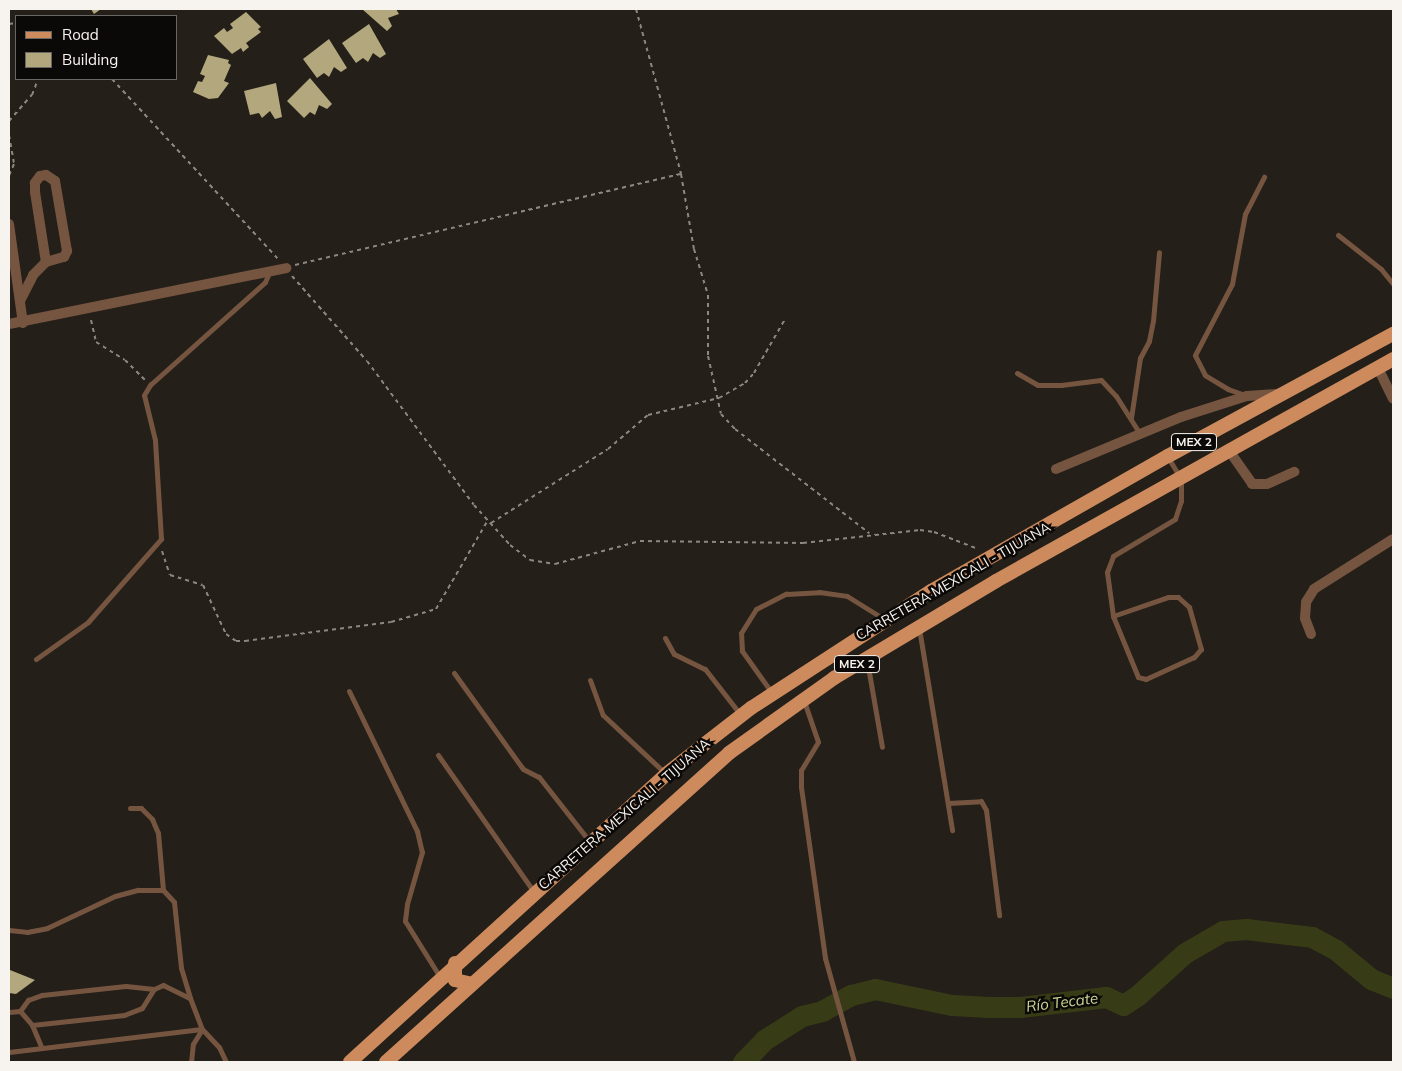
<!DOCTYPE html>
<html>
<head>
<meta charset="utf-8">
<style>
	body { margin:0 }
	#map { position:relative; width:1402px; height:1071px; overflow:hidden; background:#241f18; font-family:Mulish,sans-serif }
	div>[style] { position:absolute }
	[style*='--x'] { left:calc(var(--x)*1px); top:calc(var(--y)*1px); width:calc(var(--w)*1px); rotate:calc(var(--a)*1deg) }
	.river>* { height:21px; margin:-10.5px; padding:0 10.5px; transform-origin:10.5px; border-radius:10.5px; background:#383c16 }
	.building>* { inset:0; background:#b2a77d }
	.path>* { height:2px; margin-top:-1px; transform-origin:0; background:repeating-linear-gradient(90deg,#8c8781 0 4px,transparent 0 8px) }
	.service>* { height:5px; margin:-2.5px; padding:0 2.5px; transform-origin:2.5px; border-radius:2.5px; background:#755540 }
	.minor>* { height:10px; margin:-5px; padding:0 5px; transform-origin:5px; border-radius:5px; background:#755540 }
	.primary>* { height:14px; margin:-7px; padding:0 7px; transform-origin:7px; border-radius:7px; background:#cc8a5d }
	span { translate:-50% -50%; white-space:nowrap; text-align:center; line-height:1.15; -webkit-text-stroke:5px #0b0907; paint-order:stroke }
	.shield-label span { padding:1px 4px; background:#0b0907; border:1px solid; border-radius:4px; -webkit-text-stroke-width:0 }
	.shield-label { font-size:12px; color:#f7f3ee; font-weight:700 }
	.street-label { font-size:14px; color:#f7f3ee }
	.water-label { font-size:15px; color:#cfd895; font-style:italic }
	.frame { position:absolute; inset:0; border:10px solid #f7f3ee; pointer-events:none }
	.legend { position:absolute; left:15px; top:15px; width:162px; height:65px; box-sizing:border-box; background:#0b0907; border:1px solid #696763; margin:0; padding:6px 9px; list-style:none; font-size:15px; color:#f7f3ee }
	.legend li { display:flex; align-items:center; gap:10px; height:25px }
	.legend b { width:25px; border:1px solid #696763 }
</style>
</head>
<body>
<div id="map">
	<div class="river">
		<div style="--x:743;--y:1062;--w:30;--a:-46"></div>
		<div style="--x:764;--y:1040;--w:45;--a:-32.3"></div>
		<div style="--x:802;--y:1016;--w:21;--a:-14"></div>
		<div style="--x:822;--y:1011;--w:33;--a:-29"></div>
		<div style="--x:851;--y:995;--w:25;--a:-14"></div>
		<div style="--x:875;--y:989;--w:78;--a:11.9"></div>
		<div style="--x:951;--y:1005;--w:34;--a:3"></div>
		<div style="--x:985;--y:1007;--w:35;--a:0"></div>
		<div style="--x:1020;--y:1007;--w:87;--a:-6.6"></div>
		<div style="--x:1106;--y:997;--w:19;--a:25"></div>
		<div style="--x:1123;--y:1005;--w:17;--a:-33"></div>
		<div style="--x:1137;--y:996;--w:64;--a:-41.9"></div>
		<div style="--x:1185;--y:953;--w:44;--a:-30.1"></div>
		<div style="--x:1223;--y:931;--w:23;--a:-5"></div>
		<div style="--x:1246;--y:929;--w:66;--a:6.9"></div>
		<div style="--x:1312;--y:937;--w:27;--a:28"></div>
		<div style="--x:1336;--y:950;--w:45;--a:39.6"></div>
		<div style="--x:1371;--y:979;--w:24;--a:22"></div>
	</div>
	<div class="building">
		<div style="clip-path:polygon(91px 9px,101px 9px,94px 14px)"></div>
		<div style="clip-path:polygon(362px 9px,396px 9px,399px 14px,388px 18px,392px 26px,387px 31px)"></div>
		<div style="clip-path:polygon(246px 12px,261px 27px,258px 29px,261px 32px,246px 43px,249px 47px,243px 52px,241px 48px,232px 54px,214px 36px,224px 28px,227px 32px,233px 28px,230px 24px)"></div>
		<div style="clip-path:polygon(369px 24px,386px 54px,380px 58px,373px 53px,368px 62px,363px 58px,356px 63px,342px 43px)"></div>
		<div style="clip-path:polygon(329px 39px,347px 68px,341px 72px,334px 67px,329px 77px,324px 73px,317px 78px,303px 59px)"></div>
		<div style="clip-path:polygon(208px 55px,229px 60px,228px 63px,231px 65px,224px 81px,229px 83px,218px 98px,209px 99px,193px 92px,198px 81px,202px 82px,205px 76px,200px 74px)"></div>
		<div style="clip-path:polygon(310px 78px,332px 104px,327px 109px,319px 105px,315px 115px,310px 112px,304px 118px,287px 101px)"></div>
		<div style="clip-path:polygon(276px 83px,282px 117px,275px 119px,270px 111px,262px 118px,259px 113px,250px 115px,244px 91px)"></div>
		<div style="clip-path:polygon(10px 970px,35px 980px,16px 994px,9px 993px)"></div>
	</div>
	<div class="path">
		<div style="--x:636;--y:9;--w:171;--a:74.7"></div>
		<div style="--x:681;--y:174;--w:76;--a:80.2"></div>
		<div style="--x:694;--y:249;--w:48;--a:73.1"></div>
		<div style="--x:708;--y:295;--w:61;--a:90"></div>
		<div style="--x:708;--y:356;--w:59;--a:77.4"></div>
		<div style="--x:721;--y:414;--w:21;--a:47"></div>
		<div style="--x:735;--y:429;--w:170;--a:37.8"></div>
		<div style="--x:9;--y:24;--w:7;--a:-8"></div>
		<div style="--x:112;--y:79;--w:245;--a:47.3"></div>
		<div style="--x:9;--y:121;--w:35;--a:-49"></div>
		<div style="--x:32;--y:95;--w:17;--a:-69"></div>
		<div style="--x:9;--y:135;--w:29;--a:80"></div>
		<div style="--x:14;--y:164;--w:13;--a:113"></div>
		<div style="--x:295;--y:265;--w:397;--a:-13.3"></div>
		<div style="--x:292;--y:276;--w:113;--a:48.6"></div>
		<div style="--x:367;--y:361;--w:179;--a:53.4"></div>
		<div style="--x:474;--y:505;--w:54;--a:48"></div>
		<div style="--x:510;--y:545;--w:25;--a:37"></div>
		<div style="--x:530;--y:560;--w:25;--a:9"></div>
		<div style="--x:555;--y:564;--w:88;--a:-15.1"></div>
		<div style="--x:640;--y:541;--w:163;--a:0.7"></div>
		<div style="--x:803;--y:543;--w:118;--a:-6.3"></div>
		<div style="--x:920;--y:530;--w:14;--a:8"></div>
		<div style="--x:934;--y:532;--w:47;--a:21.1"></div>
		<div style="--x:91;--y:320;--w:23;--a:77"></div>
		<div style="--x:96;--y:342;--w:34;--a:32"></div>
		<div style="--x:125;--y:360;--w:28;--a:45"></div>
		<div style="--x:491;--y:523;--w:138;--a:-32.3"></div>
		<div style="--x:608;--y:449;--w:52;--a:-40.4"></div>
		<div style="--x:648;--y:415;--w:73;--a:-13.5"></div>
		<div style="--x:719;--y:398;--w:30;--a:-30"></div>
		<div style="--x:745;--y:383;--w:13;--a:-48"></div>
		<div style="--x:754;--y:373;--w:62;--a:-60.1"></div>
		<div style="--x:162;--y:551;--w:25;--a:72"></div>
		<div style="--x:170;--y:575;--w:34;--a:17"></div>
		<div style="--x:203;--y:585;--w:54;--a:64.9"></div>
		<div style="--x:226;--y:634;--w:12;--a:35"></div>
		<div style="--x:236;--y:641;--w:9;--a:0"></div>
		<div style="--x:245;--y:641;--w:147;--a:-7.4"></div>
		<div style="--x:391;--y:622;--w:47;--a:-16.1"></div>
		<div style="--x:436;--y:609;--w:103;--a:-59.7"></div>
	</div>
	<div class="service">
		<div style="--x:1338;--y:235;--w:55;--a:38.3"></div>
		<div style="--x:1381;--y:269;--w:19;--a:51"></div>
		<div style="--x:1017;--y:373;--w:24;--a:30"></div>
		<div style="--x:1038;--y:385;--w:23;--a:0"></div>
		<div style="--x:1061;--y:385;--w:40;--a:-7.1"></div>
		<div style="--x:1101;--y:380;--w:22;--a:47"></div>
		<div style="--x:1116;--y:396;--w:45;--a:57.7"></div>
		<div style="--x:1245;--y:395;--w:18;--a:-161"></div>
		<div style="--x:1228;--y:389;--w:27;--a:-149"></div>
		<div style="--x:1205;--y:375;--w:22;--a:-117"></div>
		<div style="--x:1195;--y:355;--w:80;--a:-62.5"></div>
		<div style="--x:1232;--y:284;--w:71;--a:-79.5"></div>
		<div style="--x:1245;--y:214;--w:42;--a:-62.8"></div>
		<div style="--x:1131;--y:418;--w:61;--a:-81.5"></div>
		<div style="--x:1140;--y:358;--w:19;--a:-62"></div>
		<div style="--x:1149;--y:341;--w:20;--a:-79"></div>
		<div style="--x:1153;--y:321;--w:69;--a:-85"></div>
		<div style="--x:1113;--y:616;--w:58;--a:-19.1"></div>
		<div style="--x:1168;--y:597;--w:10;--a:0"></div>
		<div style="--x:1178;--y:597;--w:15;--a:42"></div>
		<div style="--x:1189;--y:607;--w:44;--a:74.1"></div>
		<div style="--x:1201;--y:649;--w:11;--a:131"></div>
		<div style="--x:1194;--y:657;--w:53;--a:155.4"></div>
		<div style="--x:1146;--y:679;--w:8;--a:-166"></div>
		<div style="--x:1138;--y:677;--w:66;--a:-112.3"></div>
		<div style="--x:1113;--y:616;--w:44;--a:-97.8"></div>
		<div style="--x:1107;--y:572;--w:17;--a:-69"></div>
		<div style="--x:1113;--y:556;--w:72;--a:-30.8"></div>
		<div style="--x:1175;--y:519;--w:19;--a:-72"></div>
		<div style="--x:1181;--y:501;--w:22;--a:-90"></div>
		<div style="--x:1181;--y:479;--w:26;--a:-121"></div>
		<div style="--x:919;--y:628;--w:205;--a:80.7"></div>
		<div style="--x:665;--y:638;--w:18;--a:61"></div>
		<div style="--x:674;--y:654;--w:34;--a:26"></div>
		<div style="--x:705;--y:669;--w:57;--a:52.1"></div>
		<div style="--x:36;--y:659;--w:64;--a:-35.4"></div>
		<div style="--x:88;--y:622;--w:111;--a:-48.7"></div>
		<div style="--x:161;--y:539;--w:99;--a:-93.5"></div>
		<div style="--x:155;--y:440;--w:46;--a:-103.7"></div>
		<div style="--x:144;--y:395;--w:12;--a:-59"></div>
		<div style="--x:150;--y:385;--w:154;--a:-41.8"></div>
		<div style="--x:265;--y:282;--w:12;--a:-66"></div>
		<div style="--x:867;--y:661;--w:87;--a:80.1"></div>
		<div style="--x:454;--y:673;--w:118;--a:54.3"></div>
		<div style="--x:523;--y:769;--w:18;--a:27"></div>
		<div style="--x:539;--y:777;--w:83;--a:51.9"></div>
		<div style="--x:590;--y:680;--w:37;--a:70"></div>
		<div style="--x:603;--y:715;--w:86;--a:43.1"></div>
		<div style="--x:349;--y:691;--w:156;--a:64.1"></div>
		<div style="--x:417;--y:831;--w:22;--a:77"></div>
		<div style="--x:422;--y:852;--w:54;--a:106.1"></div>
		<div style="--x:407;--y:904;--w:17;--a:97"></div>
		<div style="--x:405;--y:921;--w:66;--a:58"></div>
		<div style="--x:772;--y:693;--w:52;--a:-125.5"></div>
		<div style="--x:742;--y:651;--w:18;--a:-93"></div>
		<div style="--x:741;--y:633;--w:28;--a:-58"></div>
		<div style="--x:756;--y:609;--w:34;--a:-27"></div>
		<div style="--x:786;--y:594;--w:33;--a:-3"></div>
		<div style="--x:819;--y:592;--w:28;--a:8"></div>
		<div style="--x:847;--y:596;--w:44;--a:31.9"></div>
		<div style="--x:804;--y:701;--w:43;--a:71.1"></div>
		<div style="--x:818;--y:742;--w:33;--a:121"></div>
		<div style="--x:801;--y:770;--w:17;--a:90"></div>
		<div style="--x:801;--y:787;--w:173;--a:82"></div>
		<div style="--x:825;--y:958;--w:108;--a:74.4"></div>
		<div style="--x:438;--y:755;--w:167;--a:55"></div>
		<div style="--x:948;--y:803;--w:33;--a:-3"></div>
		<div style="--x:981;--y:801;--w:10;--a:61"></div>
		<div style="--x:986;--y:810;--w:106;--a:82.9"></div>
		<div style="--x:130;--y:808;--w:11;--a:0"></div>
		<div style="--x:141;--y:808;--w:16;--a:45"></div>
		<div style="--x:152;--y:819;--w:15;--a:67"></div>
		<div style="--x:158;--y:833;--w:57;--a:85"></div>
		<div style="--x:9;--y:930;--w:18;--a:6"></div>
		<div style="--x:27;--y:932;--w:20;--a:-11"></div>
		<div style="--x:47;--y:928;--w:75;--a:-25.2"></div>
		<div style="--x:115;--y:896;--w:24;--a:-15"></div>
		<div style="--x:138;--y:890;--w:25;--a:0"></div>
		<div style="--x:163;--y:890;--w:16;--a:47"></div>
		<div style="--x:174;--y:902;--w:66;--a:83.9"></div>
		<div style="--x:181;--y:968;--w:31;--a:73"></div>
		<div style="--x:20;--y:1011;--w:18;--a:49"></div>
		<div style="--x:32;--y:1025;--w:93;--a:-6.2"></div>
		<div style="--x:124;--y:1015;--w:19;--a:-21"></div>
		<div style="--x:142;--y:1008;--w:22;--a:-58"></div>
		<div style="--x:9;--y:1012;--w:11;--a:-5"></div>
		<div style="--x:20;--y:1011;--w:14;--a:-54"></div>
		<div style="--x:28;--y:1000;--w:15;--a:-20"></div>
		<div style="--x:42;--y:995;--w:84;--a:-6.1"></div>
		<div style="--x:126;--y:986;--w:28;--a:6"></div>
		<div style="--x:154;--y:989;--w:10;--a:-24"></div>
		<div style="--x:163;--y:985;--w:30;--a:26"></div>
		<div style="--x:190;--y:998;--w:33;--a:69"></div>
		<div style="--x:202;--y:1029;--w:25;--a:47"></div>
		<div style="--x:219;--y:1047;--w:17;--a:65"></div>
		<div style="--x:32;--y:1025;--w:23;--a:67"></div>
		<div style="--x:9;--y:1052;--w:194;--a:-6.8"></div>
		<div style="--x:191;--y:1062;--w:18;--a:-84"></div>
		<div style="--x:193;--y:1044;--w:17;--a:-59"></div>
	</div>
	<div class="minor">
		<div style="--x:9;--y:224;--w:100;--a:82"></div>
		<div style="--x:20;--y:301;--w:29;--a:-63"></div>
		<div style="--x:33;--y:275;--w:18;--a:-45"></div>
		<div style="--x:46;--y:262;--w:19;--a:-16"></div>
		<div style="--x:64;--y:257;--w:7;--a:-63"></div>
		<div style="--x:67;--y:251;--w:71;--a:-99.7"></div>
		<div style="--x:55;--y:181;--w:11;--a:-146"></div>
		<div style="--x:46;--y:175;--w:6;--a:171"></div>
		<div style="--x:40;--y:176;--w:9;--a:126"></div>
		<div style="--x:35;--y:183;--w:9;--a:90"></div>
		<div style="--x:35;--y:192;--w:71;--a:81.1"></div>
		<div style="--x:9;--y:324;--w:283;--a:-11.4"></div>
		<div style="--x:1378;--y:368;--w:34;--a:64"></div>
		<div style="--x:1230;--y:452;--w:39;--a:55"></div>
		<div style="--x:1252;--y:484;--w:15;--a:0"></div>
		<div style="--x:1267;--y:484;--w:30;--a:-24"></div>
		<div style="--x:1056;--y:469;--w:135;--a:-22.6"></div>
		<div style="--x:1181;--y:417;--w:69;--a:-17.7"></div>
		<div style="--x:1247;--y:396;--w:32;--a:-4"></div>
		<div style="--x:1311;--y:634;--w:17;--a:-111"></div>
		<div style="--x:1305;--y:618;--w:16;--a:-86"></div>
		<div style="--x:1306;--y:602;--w:15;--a:-58"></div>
		<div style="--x:1314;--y:589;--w:93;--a:-32.3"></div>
	</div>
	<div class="primary">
		<div style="--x:455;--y:963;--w:17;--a:90"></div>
		<div style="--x:455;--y:980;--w:17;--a:13"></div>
		<div style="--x:350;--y:1062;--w:428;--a:-42.3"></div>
		<div style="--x:666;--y:774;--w:108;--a:-37.8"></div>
		<div style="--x:751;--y:708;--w:215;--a:-33"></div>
		<div style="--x:931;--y:591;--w:273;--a:-29.7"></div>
		<div style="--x:1168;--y:456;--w:256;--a:-28.5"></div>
		<div style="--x:386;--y:1062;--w:462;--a:-42"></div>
		<div style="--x:729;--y:753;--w:129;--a:-35.5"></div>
		<div style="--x:834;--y:678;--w:189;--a:-30.9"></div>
		<div style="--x:996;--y:581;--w:455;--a:-29.2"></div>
	</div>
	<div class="shield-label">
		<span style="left:1194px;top:442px">MEX 2</span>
		<span style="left:857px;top:664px">MEX 2</span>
	</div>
	<div class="street-label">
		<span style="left:953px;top:581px;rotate:-30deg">CARRETERA MEXICALI - TIJUANA</span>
		<span style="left:624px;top:814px;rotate:-41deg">CARRETERA MEXICALI - TIJUANA</span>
	</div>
	<div class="water-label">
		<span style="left:1062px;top:1002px;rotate:-7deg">Río Tecate</span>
	</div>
	<div class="frame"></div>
	<ul class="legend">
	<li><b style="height:6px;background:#cc8a5d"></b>Road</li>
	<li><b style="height:14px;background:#b2a77d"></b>Building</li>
	</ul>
</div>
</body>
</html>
